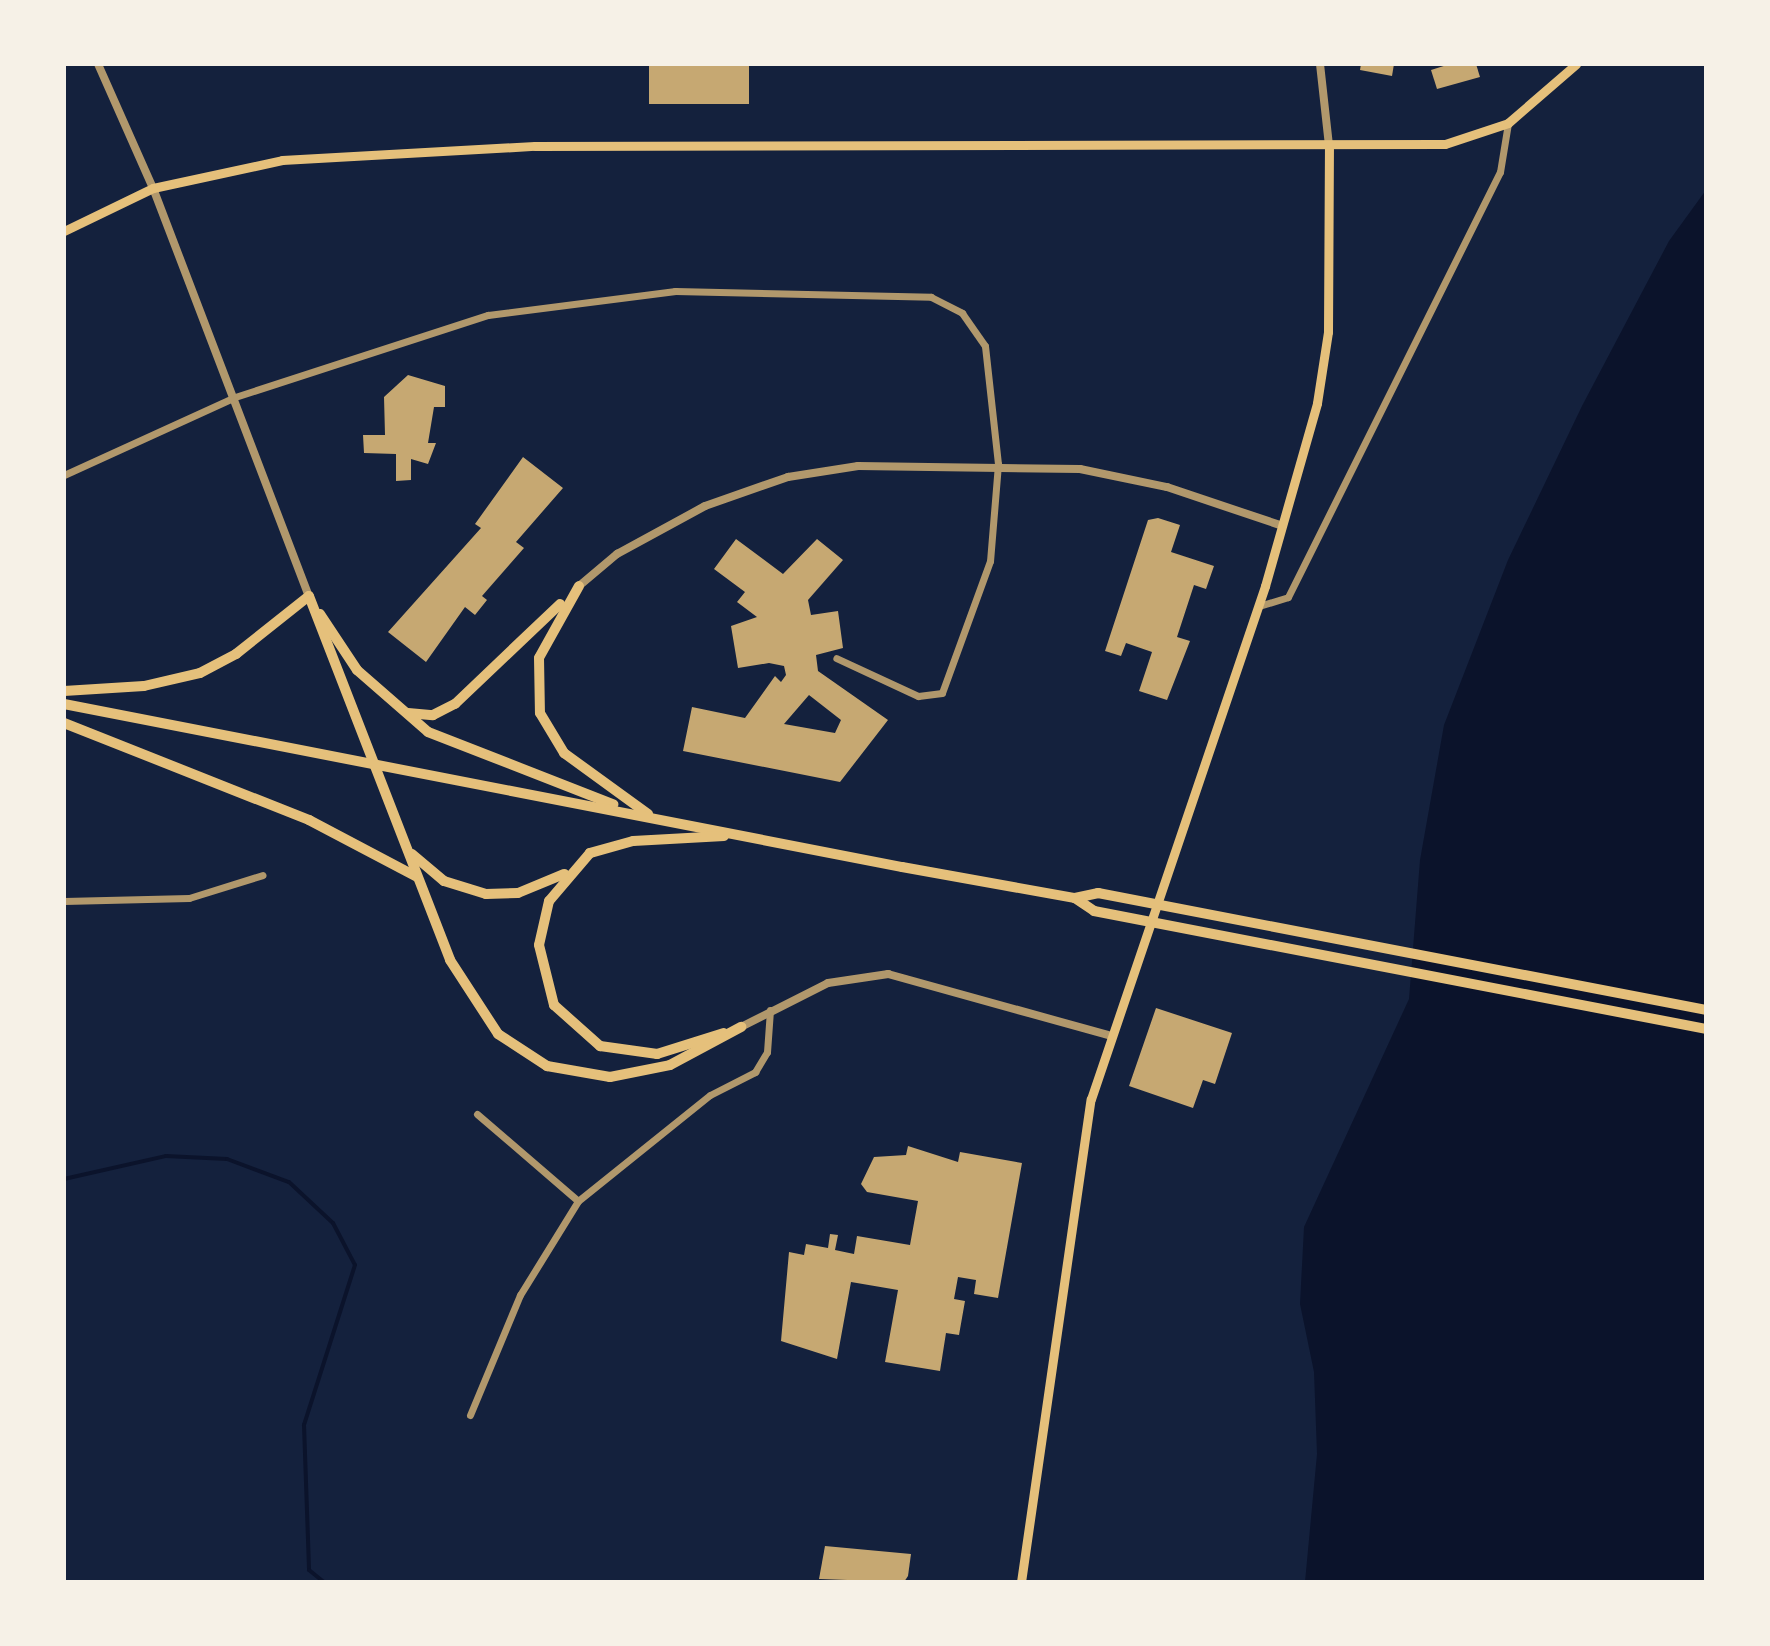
<!DOCTYPE html>
<html>
<head>
<meta charset="utf-8">
<style>
	body { margin:0 }
	#map { position:relative; width:1770px; height:1646px; overflow:hidden; background:#14213d; font-family:Cabin,sans-serif }
	div>[style] { position:absolute }
	[style*='--x'] { left:calc(var(--x)*1px); top:calc(var(--y)*1px); width:calc(var(--w)*1px); rotate:calc(var(--a)*1deg) }
	.water>* { inset:0; background:#0b132b }
	.stream>* { height:4px; margin:-2px; padding:0 2px; transform-origin:2px; border-radius:2px; background:#0b132b }
	.building>* { inset:0; background:#c6a872 }
	.minor>* { height:7px; margin:-3.5px; padding:0 3.5px; transform-origin:3.5px; border-radius:3.5px; background:#b1986c }
	.tertiary>* { height:8px; margin:-4px; padding:0 4px; transform-origin:4px; border-radius:4px; background:#b1986c }
	.secondary>* { height:9px; margin:-4.5px; padding:0 4.5px; transform-origin:4.5px; border-radius:4.5px; background:#e5c07b }
	.primary>* { height:10px; margin:-5px; padding:0 5px; transform-origin:5px; border-radius:5px; background:#e5c07b }
	span { translate:-50% -50%; white-space:nowrap; text-align:center; line-height:1.15; -webkit-text-stroke:6px #f6f1e7; paint-order:stroke }
	.frame { position:absolute; inset:0; border:66px solid #f6f1e7; pointer-events:none }
</style>
</head>
<body>
<div id="map">
	<div class="water">
		<div style="clip-path:polygon(1706px 190px,1706px 1582px,1305px 1582px,1317px 1454px,1314px 1372px,1300px 1304px,1304px 1227px,1409px 999px,1420px 860px,1444px 725px,1508px 560px,1582px 406px,1669px 241px)"></div>
	</div>
	<div class="stream">
		<div style="--x:64;--y:1179;--w:105;--a:-12.7"></div>
		<div style="--x:166;--y:1156;--w:61;--a:2.8"></div>
		<div style="--x:227;--y:1159;--w:66;--a:20.4"></div>
		<div style="--x:289;--y:1182;--w:60;--a:43"></div>
		<div style="--x:333;--y:1223;--w:47;--a:62.4"></div>
		<div style="--x:355;--y:1265;--w:168;--a:107.7"></div>
		<div style="--x:304;--y:1425;--w:145;--a:88"></div>
		<div style="--x:309;--y:1570;--w:19;--a:39"></div>
	</div>
	<div class="building">
		<div style="clip-path:polygon(649px 64px,749px 64px,749px 104px,649px 104px)"></div>
		<div style="clip-path:polygon(1361px 64px,1394px 64px,1392px 76px,1360px 70px)"></div>
		<div style="clip-path:polygon(1450px 64px,1476px 64px,1480px 77px,1437px 89px,1431px 70px)"></div>
		<div style="clip-path:polygon(408px 375px,445px 386px,445px 407px,434px 407px,428px 443px,436px 443px,428px 464px,411px 459px,411px 480px,396px 481px,396px 454px,364px 453px,363px 435px,385px 435px,384px 397px)"></div>
		<div style="clip-path:polygon(523px 457px,563px 488px,516px 542px,524px 548px,482px 596px,487px 600px,475px 615px,465px 607px,426px 662px,388px 632px,481px 528px,475px 524px)"></div>
		<div style="clip-path:polygon(1158px 518px,1180px 525px,1171px 552px,1214px 566px,1206px 589px,1194px 585px,1177px 637px,1190px 641px,1167px 700px,1139px 691px,1152px 652px,1126px 643px,1121px 656px,1105px 651px,1148px 520px)"></div>
		<div style="clip-path:polygon(evenodd,736px 539px,783px 574px,817px 539px,843px 560px,808px 600px,811px 615px,838px 611px,843px 648px,816px 655px,818px 671px,888px 720px,840px 782px,683px 751px,692px 707px,745px 718px,775px 676px,781px 682px,786px 675px,784px 666px,769px 663px,738px 668px,731px 626px,757px 617px,737px 602px,745px 592px,714px 569px,736px 539px,809px 695px,841px 720px,835px 733px,784px 724px,809px 695px)"></div>
		<div style="clip-path:polygon(1156px 1008px,1232px 1033px,1215px 1084px,1203px 1080px,1193px 1108px,1129px 1086px)"></div>
		<div style="clip-path:polygon(908px 1146px,958px 1162px,960px 1152px,1022px 1163px,998px 1298px,974px 1294px,976px 1280px,958px 1277px,954px 1299px,965px 1301px,959px 1335px,946px 1333px,940px 1371px,885px 1362px,898px 1290px,851px 1282px,837px 1359px,781px 1341px,789px 1252px,804px 1255px,806px 1244px,828px 1248px,830px 1234px,838px 1235px,835px 1250px,854px 1254px,857px 1236px,910px 1245px,918px 1201px,867px 1192px,861px 1184px,874px 1157px,906px 1155px)"></div>
		<div style="clip-path:polygon(825px 1546px,911px 1554px,908px 1576px,904px 1582px,819px 1579px)"></div>
	</div>
	<div class="minor">
		<div style="--x:64;--y:475;--w:188;--a:-24.5"></div>
		<div style="--x:235;--y:397;--w:266;--a:-18"></div>
		<div style="--x:488;--y:315;--w:189;--a:-7.3"></div>
		<div style="--x:675;--y:291;--w:256;--a:1.3"></div>
		<div style="--x:931;--y:297;--w:35;--a:27"></div>
		<div style="--x:962;--y:313;--w:40;--a:55.1"></div>
		<div style="--x:985;--y:346;--w:119;--a:83.7"></div>
		<div style="--x:998;--y:464;--w:97;--a:94.7"></div>
		<div style="--x:990;--y:561;--w:140;--a:110"></div>
		<div style="--x:942;--y:693;--w:24;--a:173"></div>
		<div style="--x:918;--y:696;--w:90;--a:-155.1"></div>
		<div style="--x:1259;--y:606;--w:30;--a:-17"></div>
		<div style="--x:1288;--y:597;--w:475;--a:-63.5"></div>
		<div style="--x:1500;--y:172;--w:50;--a:-80.7"></div>
		<div style="--x:64;--y:901;--w:125;--a:-1.4"></div>
		<div style="--x:189;--y:898;--w:77;--a:-17.3"></div>
		<div style="--x:477;--y:1114;--w:133;--a:40.7"></div>
		<div style="--x:470;--y:1415;--w:130;--a:-67.4"></div>
		<div style="--x:520;--y:1295;--w:110;--a:-58.3"></div>
		<div style="--x:578;--y:1201;--w:169;--a:-38.8"></div>
		<div style="--x:710;--y:1095;--w:51;--a:-27.1"></div>
		<div style="--x:755;--y:1072;--w:23;--a:-59"></div>
		<div style="--x:767;--y:1052;--w:42;--a:-85.9"></div>
	</div>
	<div class="tertiary">
		<div style="--x:98;--y:64;--w:136;--a:66.1"></div>
		<div style="--x:153;--y:188;--w:437;--a:69.1"></div>
		<div style="--x:1320;--y:64;--w:82;--a:83.7"></div>
		<div style="--x:579;--y:586;--w:50;--a:-40.1"></div>
		<div style="--x:617;--y:554;--w:100;--a:-28.6"></div>
		<div style="--x:705;--y:506;--w:88;--a:-19.3"></div>
		<div style="--x:788;--y:477;--w:71;--a:-8.9"></div>
		<div style="--x:858;--y:466;--w:222;--a:0.8"></div>
		<div style="--x:1080;--y:469;--w:89;--a:11.7"></div>
		<div style="--x:1167;--y:487;--w:122;--a:18.6"></div>
		<div style="--x:741;--y:1027;--w:97;--a:-26.8"></div>
		<div style="--x:828;--y:983;--w:61;--a:-8.5"></div>
		<div style="--x:888;--y:974;--w:228;--a:15.5"></div>
	</div>
	<div class="secondary">
		<div style="--x:64;--y:231;--w:99;--a:-25.8"></div>
		<div style="--x:153;--y:188;--w:132;--a:-12.2"></div>
		<div style="--x:282;--y:160;--w:253;--a:-3.2"></div>
		<div style="--x:535;--y:146;--w:910;--a:-0.13"></div>
		<div style="--x:1445;--y:144;--w:66;--a:-18.4"></div>
		<div style="--x:1508;--y:123;--w:90;--a:-40.9"></div>
		<div style="--x:1021;--y:1582;--w:488;--a:-81.8"></div>
		<div style="--x:1091;--y:1099;--w:542;--a:-71.26"></div>
		<div style="--x:1265;--y:586;--w:190;--a:-74.1"></div>
		<div style="--x:1317;--y:403;--w:72;--a:-81.2"></div>
		<div style="--x:1328;--y:332;--w:186;--a:-89.7"></div>
	</div>
	<div class="primary">
		<div style="--x:579;--y:586;--w:82;--a:119.1"></div>
		<div style="--x:539;--y:658;--w:55;--a:89"></div>
		<div style="--x:540;--y:713;--w:47;--a:59"></div>
		<div style="--x:564;--y:753;--w:104;--a:36"></div>
		<div style="--x:309;--y:596;--w:390;--a:68.8"></div>
		<div style="--x:450;--y:960;--w:88;--a:57"></div>
		<div style="--x:498;--y:1034;--w:59;--a:33.1"></div>
		<div style="--x:547;--y:1066;--w:64;--a:9.9"></div>
		<div style="--x:610;--y:1077;--w:61;--a:-11.3"></div>
		<div style="--x:670;--y:1065;--w:81;--a:-28.2"></div>
		<div style="--x:320;--y:614;--w:67;--a:56.5"></div>
		<div style="--x:357;--y:670;--w:94;--a:41.1"></div>
		<div style="--x:428;--y:732;--w:199;--a:21.3"></div>
		<div style="--x:64;--y:691;--w:80;--a:-3.6"></div>
		<div style="--x:144;--y:686;--w:57;--a:-13.1"></div>
		<div style="--x:200;--y:673;--w:41;--a:-27.8"></div>
		<div style="--x:236;--y:654;--w:93;--a:-38.5"></div>
		<div style="--x:64;--y:704;--w:854;--a:11.01"></div>
		<div style="--x:902;--y:867;--w:176;--a:10.2"></div>
		<div style="--x:1075;--y:898;--w:24;--a:-12"></div>
		<div style="--x:1098;--y:893;--w:619;--a:10.89"></div>
		<div style="--x:408;--y:713;--w:25;--a:5"></div>
		<div style="--x:433;--y:715;--w:25;--a:-27"></div>
		<div style="--x:455;--y:704;--w:145;--a:-43.6"></div>
		<div style="--x:64;--y:723;--w:264;--a:21.6"></div>
		<div style="--x:309;--y:820;--w:122;--a:27.8"></div>
		<div style="--x:724;--y:836;--w:91;--a:176.9"></div>
		<div style="--x:633;--y:841;--w:45;--a:164.4"></div>
		<div style="--x:590;--y:853;--w:63;--a:130.5"></div>
		<div style="--x:549;--y:901;--w:45;--a:102.8"></div>
		<div style="--x:539;--y:945;--w:62;--a:76"></div>
		<div style="--x:554;--y:1005;--w:62;--a:41.7"></div>
		<div style="--x:600;--y:1046;--w:58;--a:8"></div>
		<div style="--x:657;--y:1054;--w:70;--a:-17.4"></div>
		<div style="--x:412;--y:854;--w:42;--a:40.2"></div>
		<div style="--x:444;--y:881;--w:44;--a:17.2"></div>
		<div style="--x:486;--y:894;--w:32;--a:-2"></div>
		<div style="--x:518;--y:893;--w:50;--a:-22.4"></div>
		<div style="--x:1075;--y:898;--w:23;--a:34"></div>
		<div style="--x:1094;--y:911;--w:623;--a:10.91"></div>
	</div>
	<div class="frame"></div>
</div>
</body>
</html>
